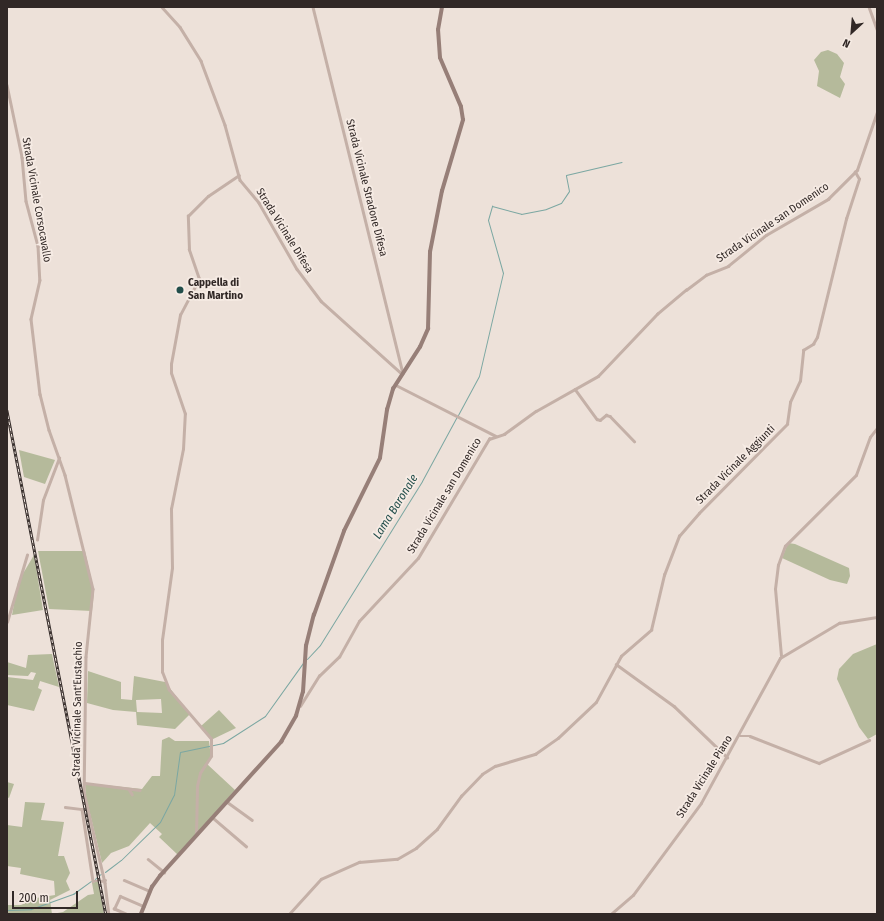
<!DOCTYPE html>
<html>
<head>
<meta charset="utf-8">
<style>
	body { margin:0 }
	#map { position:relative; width:884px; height:921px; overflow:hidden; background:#ede1d9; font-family:"Fira Sans Condensed",sans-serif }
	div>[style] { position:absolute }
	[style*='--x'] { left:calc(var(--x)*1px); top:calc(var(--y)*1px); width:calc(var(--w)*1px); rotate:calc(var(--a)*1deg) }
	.green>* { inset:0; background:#b5ba9b }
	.stream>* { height:1px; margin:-0.5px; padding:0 0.5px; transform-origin:0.5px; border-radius:0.5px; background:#7ba7a2 }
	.street>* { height:2.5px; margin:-1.25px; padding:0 1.25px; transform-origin:1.25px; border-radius:1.25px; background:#c4b0a7 }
	.secondary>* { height:3.5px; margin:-1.75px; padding:0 1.75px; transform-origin:1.75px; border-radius:1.75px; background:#977f78 }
	.rail>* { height:2.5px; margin-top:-1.25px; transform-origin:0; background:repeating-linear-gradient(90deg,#f6ebe4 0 3px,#312826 0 6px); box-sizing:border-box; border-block:1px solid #312826 }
	.dots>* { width:11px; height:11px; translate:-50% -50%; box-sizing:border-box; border:2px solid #f6ebe4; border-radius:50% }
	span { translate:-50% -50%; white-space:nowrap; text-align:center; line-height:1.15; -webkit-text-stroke:3.5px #f6ebe4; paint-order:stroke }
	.street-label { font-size:11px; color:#312826 }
	.poi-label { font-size:11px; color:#312826; font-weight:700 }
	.left { translate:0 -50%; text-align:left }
	.water-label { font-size:12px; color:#214d4a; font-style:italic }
	.frame { position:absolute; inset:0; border:8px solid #312826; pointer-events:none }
	.north { position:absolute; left:832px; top:12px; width:40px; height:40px; -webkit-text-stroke:3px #f6ebe4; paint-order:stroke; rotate:206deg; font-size:11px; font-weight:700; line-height:16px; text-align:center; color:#312826 }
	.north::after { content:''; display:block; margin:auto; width:14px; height:18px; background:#312826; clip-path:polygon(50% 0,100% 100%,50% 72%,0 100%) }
	.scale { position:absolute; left:12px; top:891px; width:66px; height:18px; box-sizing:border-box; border:2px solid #312826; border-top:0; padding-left:5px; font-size:12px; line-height:14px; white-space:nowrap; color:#312826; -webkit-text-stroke:3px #f6ebe4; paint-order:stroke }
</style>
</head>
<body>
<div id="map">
	<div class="green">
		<div style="clip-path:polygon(828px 50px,837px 54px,844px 63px,840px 77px,845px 84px,840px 98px,817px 86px,819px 71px,814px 60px,821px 52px)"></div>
		<div style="clip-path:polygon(19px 450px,55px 460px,45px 484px,24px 477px)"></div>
		<div style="clip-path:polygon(788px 543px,795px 544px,849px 568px,850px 576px,847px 584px,830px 580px,782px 558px)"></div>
		<div style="clip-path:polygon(38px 551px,85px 551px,94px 592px,92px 611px,49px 609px)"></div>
		<div style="clip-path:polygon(34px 555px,43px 610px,12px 615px,18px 582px)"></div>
		<div style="clip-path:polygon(877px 644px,877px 734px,868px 739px,859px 727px,837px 679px,839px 669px,853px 654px)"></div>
		<div style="clip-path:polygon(52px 654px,59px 687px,40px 681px,38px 688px,42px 690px,34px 711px,7px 705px,7px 677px,33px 680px,36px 673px,31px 672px,28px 676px,7px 675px,7px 662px,26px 668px,28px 655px)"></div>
		<div style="clip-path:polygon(evenodd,88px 671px,121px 682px,121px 699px,132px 700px,134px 676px,165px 682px,190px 714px,175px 729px,137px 725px,136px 712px,113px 710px,87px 703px,88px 671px,161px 699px,162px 713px,137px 712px,136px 700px,161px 699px)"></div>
		<div style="clip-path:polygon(219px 710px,236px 728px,211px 740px,201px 726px)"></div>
		<div style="clip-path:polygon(169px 737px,175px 741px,209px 741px,211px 758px,207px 764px,235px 790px,178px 855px,159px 837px,162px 834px,150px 823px,129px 846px,111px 853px,102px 863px,86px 797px,85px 783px,142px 789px,152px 776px,160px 776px,162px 740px)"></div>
		<div style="clip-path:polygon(7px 782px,14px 784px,9px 798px,7px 797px)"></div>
		<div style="clip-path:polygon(25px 802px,45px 803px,41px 820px,64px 822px,58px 856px,64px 856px,70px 873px,66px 881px,70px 890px,50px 900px,52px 914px,63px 912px,88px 895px,94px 894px,92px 883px,98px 881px,104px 914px,7px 914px,7px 905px,21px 905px,36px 898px,55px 895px,54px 881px,20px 874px,21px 868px,7px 866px,7px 825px,22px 827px)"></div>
	</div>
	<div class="stream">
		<div style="--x:458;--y:415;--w:44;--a:-61.7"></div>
		<div style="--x:479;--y:376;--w:106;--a:-76.9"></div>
		<div style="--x:503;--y:273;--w:55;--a:-105.8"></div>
		<div style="--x:488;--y:220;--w:15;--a:-74"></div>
		<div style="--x:492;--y:206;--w:30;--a:15"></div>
		<div style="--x:521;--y:214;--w:25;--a:-11"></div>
		<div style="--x:546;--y:209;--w:16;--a:-22"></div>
		<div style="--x:561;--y:203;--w:14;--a:-56"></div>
		<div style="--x:569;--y:191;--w:16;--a:-101"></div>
		<div style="--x:566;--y:175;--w:57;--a:-13.1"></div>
		<div style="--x:307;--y:659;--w:19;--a:-47"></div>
		<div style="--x:320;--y:645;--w:193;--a:-58.1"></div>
		<div style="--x:422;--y:481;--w:72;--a:-61.6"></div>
		<div style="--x:105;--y:872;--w:20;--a:-37"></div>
		<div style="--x:121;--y:860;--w:54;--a:-44.3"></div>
		<div style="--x:160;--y:822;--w:30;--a:-63"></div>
		<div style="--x:174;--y:795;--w:43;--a:-82.1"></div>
		<div style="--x:180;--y:752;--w:44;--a:-11.8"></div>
		<div style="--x:223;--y:743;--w:50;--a:-32.7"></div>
		<div style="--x:265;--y:716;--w:65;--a:-54.4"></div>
		<div style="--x:99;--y:875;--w:2;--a:-27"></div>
		<div style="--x:95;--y:879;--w:3;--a:-45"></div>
		<div style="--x:7;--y:910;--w:24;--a:-2"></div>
		<div style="--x:31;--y:909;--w:45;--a:-19.7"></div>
		<div style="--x:73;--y:894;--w:22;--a:-36"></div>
	</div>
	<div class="street">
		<div style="--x:162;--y:7;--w:27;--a:48"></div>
		<div style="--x:180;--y:27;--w:40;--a:58"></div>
		<div style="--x:201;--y:61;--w:68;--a:69.4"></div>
		<div style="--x:225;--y:125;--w:57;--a:74.7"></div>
		<div style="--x:240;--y:180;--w:30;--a:50"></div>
		<div style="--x:259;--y:203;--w:76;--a:60.1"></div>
		<div style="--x:297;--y:269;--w:40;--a:53"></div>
		<div style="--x:321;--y:301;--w:109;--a:42"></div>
		<div style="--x:313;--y:7;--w:377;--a:76.2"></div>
		<div style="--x:869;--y:7;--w:23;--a:70"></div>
		<div style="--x:7;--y:85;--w:74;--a:78.2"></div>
		<div style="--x:22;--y:157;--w:44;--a:84.8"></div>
		<div style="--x:26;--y:201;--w:47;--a:75.1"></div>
		<div style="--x:38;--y:246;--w:34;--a:87"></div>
		<div style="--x:40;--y:280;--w:40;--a:103"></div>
		<div style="--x:31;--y:319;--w:76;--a:83.2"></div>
		<div style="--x:40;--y:394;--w:37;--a:76"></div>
		<div style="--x:49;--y:430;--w:48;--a:70.4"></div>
		<div style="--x:65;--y:475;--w:117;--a:76.2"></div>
		<div style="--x:93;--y:589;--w:68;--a:95.9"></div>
		<div style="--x:86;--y:657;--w:135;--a:90.8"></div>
		<div style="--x:84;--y:792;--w:93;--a:77"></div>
		<div style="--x:105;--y:883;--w:31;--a:83"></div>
		<div style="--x:396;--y:385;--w:112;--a:27"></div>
		<div style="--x:575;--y:389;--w:37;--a:54"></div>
		<div style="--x:597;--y:419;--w:3;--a:18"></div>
		<div style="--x:600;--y:420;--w:8;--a:-40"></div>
		<div style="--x:606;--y:415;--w:4;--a:14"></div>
		<div style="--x:610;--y:416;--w:35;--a:46"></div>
		<div style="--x:37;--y:540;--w:40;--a:-81.5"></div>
		<div style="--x:43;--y:500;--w:45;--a:-69.1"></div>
		<div style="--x:7;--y:622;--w:70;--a:-73.4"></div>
		<div style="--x:781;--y:656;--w:67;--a:-95.1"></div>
		<div style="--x:775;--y:589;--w:24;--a:-83"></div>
		<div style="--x:778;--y:565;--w:20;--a:-70"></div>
		<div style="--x:785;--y:546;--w:100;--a:-45"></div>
		<div style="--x:856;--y:475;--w:40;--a:-69.8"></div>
		<div style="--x:870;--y:437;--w:11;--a:-52"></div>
		<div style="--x:616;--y:664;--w:72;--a:35.9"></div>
		<div style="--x:674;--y:706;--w:74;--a:43.9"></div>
		<div style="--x:300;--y:706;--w:36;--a:-58"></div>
		<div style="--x:319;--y:676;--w:28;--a:-44"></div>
		<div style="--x:339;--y:657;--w:41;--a:-60.9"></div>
		<div style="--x:359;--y:621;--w:86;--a:-46.9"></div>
		<div style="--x:418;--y:558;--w:139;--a:-59.2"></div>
		<div style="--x:489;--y:439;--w:16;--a:-18"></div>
		<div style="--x:504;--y:434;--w:39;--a:-36"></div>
		<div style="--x:536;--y:411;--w:71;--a:-29.4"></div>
		<div style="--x:598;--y:376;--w:86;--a:-46.4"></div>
		<div style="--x:657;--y:314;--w:38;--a:-40"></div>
		<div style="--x:686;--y:290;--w:25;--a:-37"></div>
		<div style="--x:706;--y:275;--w:24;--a:-22"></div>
		<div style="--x:728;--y:266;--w:49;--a:-39.2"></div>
		<div style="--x:766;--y:235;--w:72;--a:-30.1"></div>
		<div style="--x:828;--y:199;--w:41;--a:-45"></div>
		<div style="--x:857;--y:170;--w:61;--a:-71"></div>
		<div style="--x:740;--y:736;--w:10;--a:0"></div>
		<div style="--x:750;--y:736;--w:74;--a:21.4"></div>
		<div style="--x:819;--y:763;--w:55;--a:-24.7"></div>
		<div style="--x:85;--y:783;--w:55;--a:7.3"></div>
		<div style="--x:129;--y:789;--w:6;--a:59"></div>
		<div style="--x:226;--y:801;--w:32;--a:36"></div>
		<div style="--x:65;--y:807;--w:17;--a:7"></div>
		<div style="--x:82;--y:809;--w:73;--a:81.3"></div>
		<div style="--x:93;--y:881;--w:5;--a:0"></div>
		<div style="--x:212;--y:817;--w:45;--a:40.5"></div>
		<div style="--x:196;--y:835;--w:49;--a:-88.8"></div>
		<div style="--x:197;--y:786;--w:13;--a:-77"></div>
		<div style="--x:200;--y:773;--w:20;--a:-57"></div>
		<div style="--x:211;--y:756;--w:17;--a:-90"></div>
		<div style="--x:211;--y:739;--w:65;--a:-130.6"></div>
		<div style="--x:169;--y:690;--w:19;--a:-111"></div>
		<div style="--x:162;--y:672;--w:32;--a:-90"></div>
		<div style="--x:162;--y:640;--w:73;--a:-82.1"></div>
		<div style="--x:172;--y:568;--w:59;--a:-91"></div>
		<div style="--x:171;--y:509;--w:61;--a:-78.7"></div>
		<div style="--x:183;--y:449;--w:35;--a:-87"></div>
		<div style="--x:185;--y:414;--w:43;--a:-108.9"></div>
		<div style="--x:171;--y:373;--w:9;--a:-90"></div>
		<div style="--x:171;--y:364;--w:50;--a:-79.6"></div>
		<div style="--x:180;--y:315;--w:41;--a:-62.2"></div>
		<div style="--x:199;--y:279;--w:31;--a:-109"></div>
		<div style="--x:189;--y:250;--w:34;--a:-92"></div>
		<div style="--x:188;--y:216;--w:28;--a:-45"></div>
		<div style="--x:208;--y:196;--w:37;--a:-34"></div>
		<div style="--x:148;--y:859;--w:21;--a:39"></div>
		<div style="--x:124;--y:880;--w:28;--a:23"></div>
		<div style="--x:101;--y:881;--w:4;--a:-14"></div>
		<div style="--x:126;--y:914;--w:13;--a:-157"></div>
		<div style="--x:114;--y:909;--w:14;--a:-65"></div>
		<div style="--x:120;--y:896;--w:26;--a:23"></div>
		<div style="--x:289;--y:914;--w:47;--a:-47.6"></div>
		<div style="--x:321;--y:879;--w:42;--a:-24.1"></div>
		<div style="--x:359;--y:862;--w:38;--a:-5"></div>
		<div style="--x:397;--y:859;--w:22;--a:-30"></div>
		<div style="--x:416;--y:848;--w:28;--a:-42"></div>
		<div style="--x:437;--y:829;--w:41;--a:-54"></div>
		<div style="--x:461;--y:796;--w:30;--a:-46"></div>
		<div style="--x:482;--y:774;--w:15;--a:-32"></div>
		<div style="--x:495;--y:766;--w:42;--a:-16.7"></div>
		<div style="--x:535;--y:754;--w:28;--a:-35"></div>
		<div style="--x:558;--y:738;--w:52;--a:-43.5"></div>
		<div style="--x:596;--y:702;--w:52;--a:-61.5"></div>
		<div style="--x:621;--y:656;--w:40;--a:-41"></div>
		<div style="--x:651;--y:630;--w:57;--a:-76.7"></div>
		<div style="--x:664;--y:575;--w:42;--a:-69"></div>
		<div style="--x:679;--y:536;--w:30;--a:-49"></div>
		<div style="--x:699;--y:513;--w:125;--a:-45.3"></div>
		<div style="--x:787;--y:424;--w:22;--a:-82"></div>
		<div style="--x:790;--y:402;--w:23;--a:-65"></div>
		<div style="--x:800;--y:381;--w:31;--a:-84"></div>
		<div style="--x:803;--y:350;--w:12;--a:-31"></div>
		<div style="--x:813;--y:344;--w:8;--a:-60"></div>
		<div style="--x:817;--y:337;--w:122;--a:-76.2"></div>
		<div style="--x:846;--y:219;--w:42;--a:-72"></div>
		<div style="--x:859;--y:179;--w:8;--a:-120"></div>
		<div style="--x:611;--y:914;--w:29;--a:-41"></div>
		<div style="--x:633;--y:895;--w:114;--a:-53.5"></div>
		<div style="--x:701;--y:803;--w:165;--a:-61.4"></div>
		<div style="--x:780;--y:658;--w:69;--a:-30.7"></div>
		<div style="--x:839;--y:623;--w:38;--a:-9"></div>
	</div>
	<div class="secondary">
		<div style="--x:141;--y:914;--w:29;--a:-68"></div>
		<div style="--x:152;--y:887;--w:14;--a:-54"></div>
		<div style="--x:160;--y:876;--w:181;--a:-47.9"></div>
		<div style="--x:281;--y:742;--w:30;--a:-60"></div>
		<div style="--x:296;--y:716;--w:25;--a:-74"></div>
		<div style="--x:303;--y:692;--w:46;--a:-86.3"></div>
		<div style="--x:306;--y:646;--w:32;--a:-76"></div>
		<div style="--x:314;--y:615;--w:89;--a:-70.3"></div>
		<div style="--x:344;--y:531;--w:81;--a:-63.7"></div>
		<div style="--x:380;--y:458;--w:49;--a:-81.7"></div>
		<div style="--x:387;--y:410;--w:22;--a:-74"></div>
		<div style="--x:393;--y:389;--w:50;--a:-57.3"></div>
		<div style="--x:420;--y:347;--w:20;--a:-66"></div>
		<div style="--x:428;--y:329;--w:77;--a:-88.5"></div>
		<div style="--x:430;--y:252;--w:62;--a:-78.9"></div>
		<div style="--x:442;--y:191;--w:74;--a:-73.5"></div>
		<div style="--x:463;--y:120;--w:13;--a:-99"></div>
		<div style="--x:461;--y:107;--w:53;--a:-113.2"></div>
		<div style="--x:440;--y:58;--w:28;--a:-94"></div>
		<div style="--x:438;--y:30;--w:23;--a:-80"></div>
	</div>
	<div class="rail">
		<div style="--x:7;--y:410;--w:514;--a:78.89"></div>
	</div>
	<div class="dots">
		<div style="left:180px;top:290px;background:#214d4a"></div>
	</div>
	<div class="street-label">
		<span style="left:366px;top:188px;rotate:76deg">Strada Vicinale Stradone Difesa</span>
		<span style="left:36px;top:200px;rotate:80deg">Strada Vicinale Corsocavallo</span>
		<span style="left:773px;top:223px;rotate:-34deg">Strada Vicinale san Domenico</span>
		<span style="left:284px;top:231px;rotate:58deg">Strada Vicinale Difesa</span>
		<span style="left:736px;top:465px;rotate:-45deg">Strada Vicinale Aggiunti</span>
		<span style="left:445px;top:496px;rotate:-59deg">Strada Vicinale san Domenico</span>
		<span style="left:78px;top:709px;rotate:-89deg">Strada Vicinale Sant'Eustachio</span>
		<span style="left:705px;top:777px;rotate:-58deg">Strada Vicinale Piano</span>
	</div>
	<div class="poi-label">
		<span class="left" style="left:188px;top:290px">Cappella di<br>San Martino</span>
	</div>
	<div class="water-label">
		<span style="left:396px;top:507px;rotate:-58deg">Lama Baronale</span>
	</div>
	<div class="frame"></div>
	<div class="north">N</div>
	<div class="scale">200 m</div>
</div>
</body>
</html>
